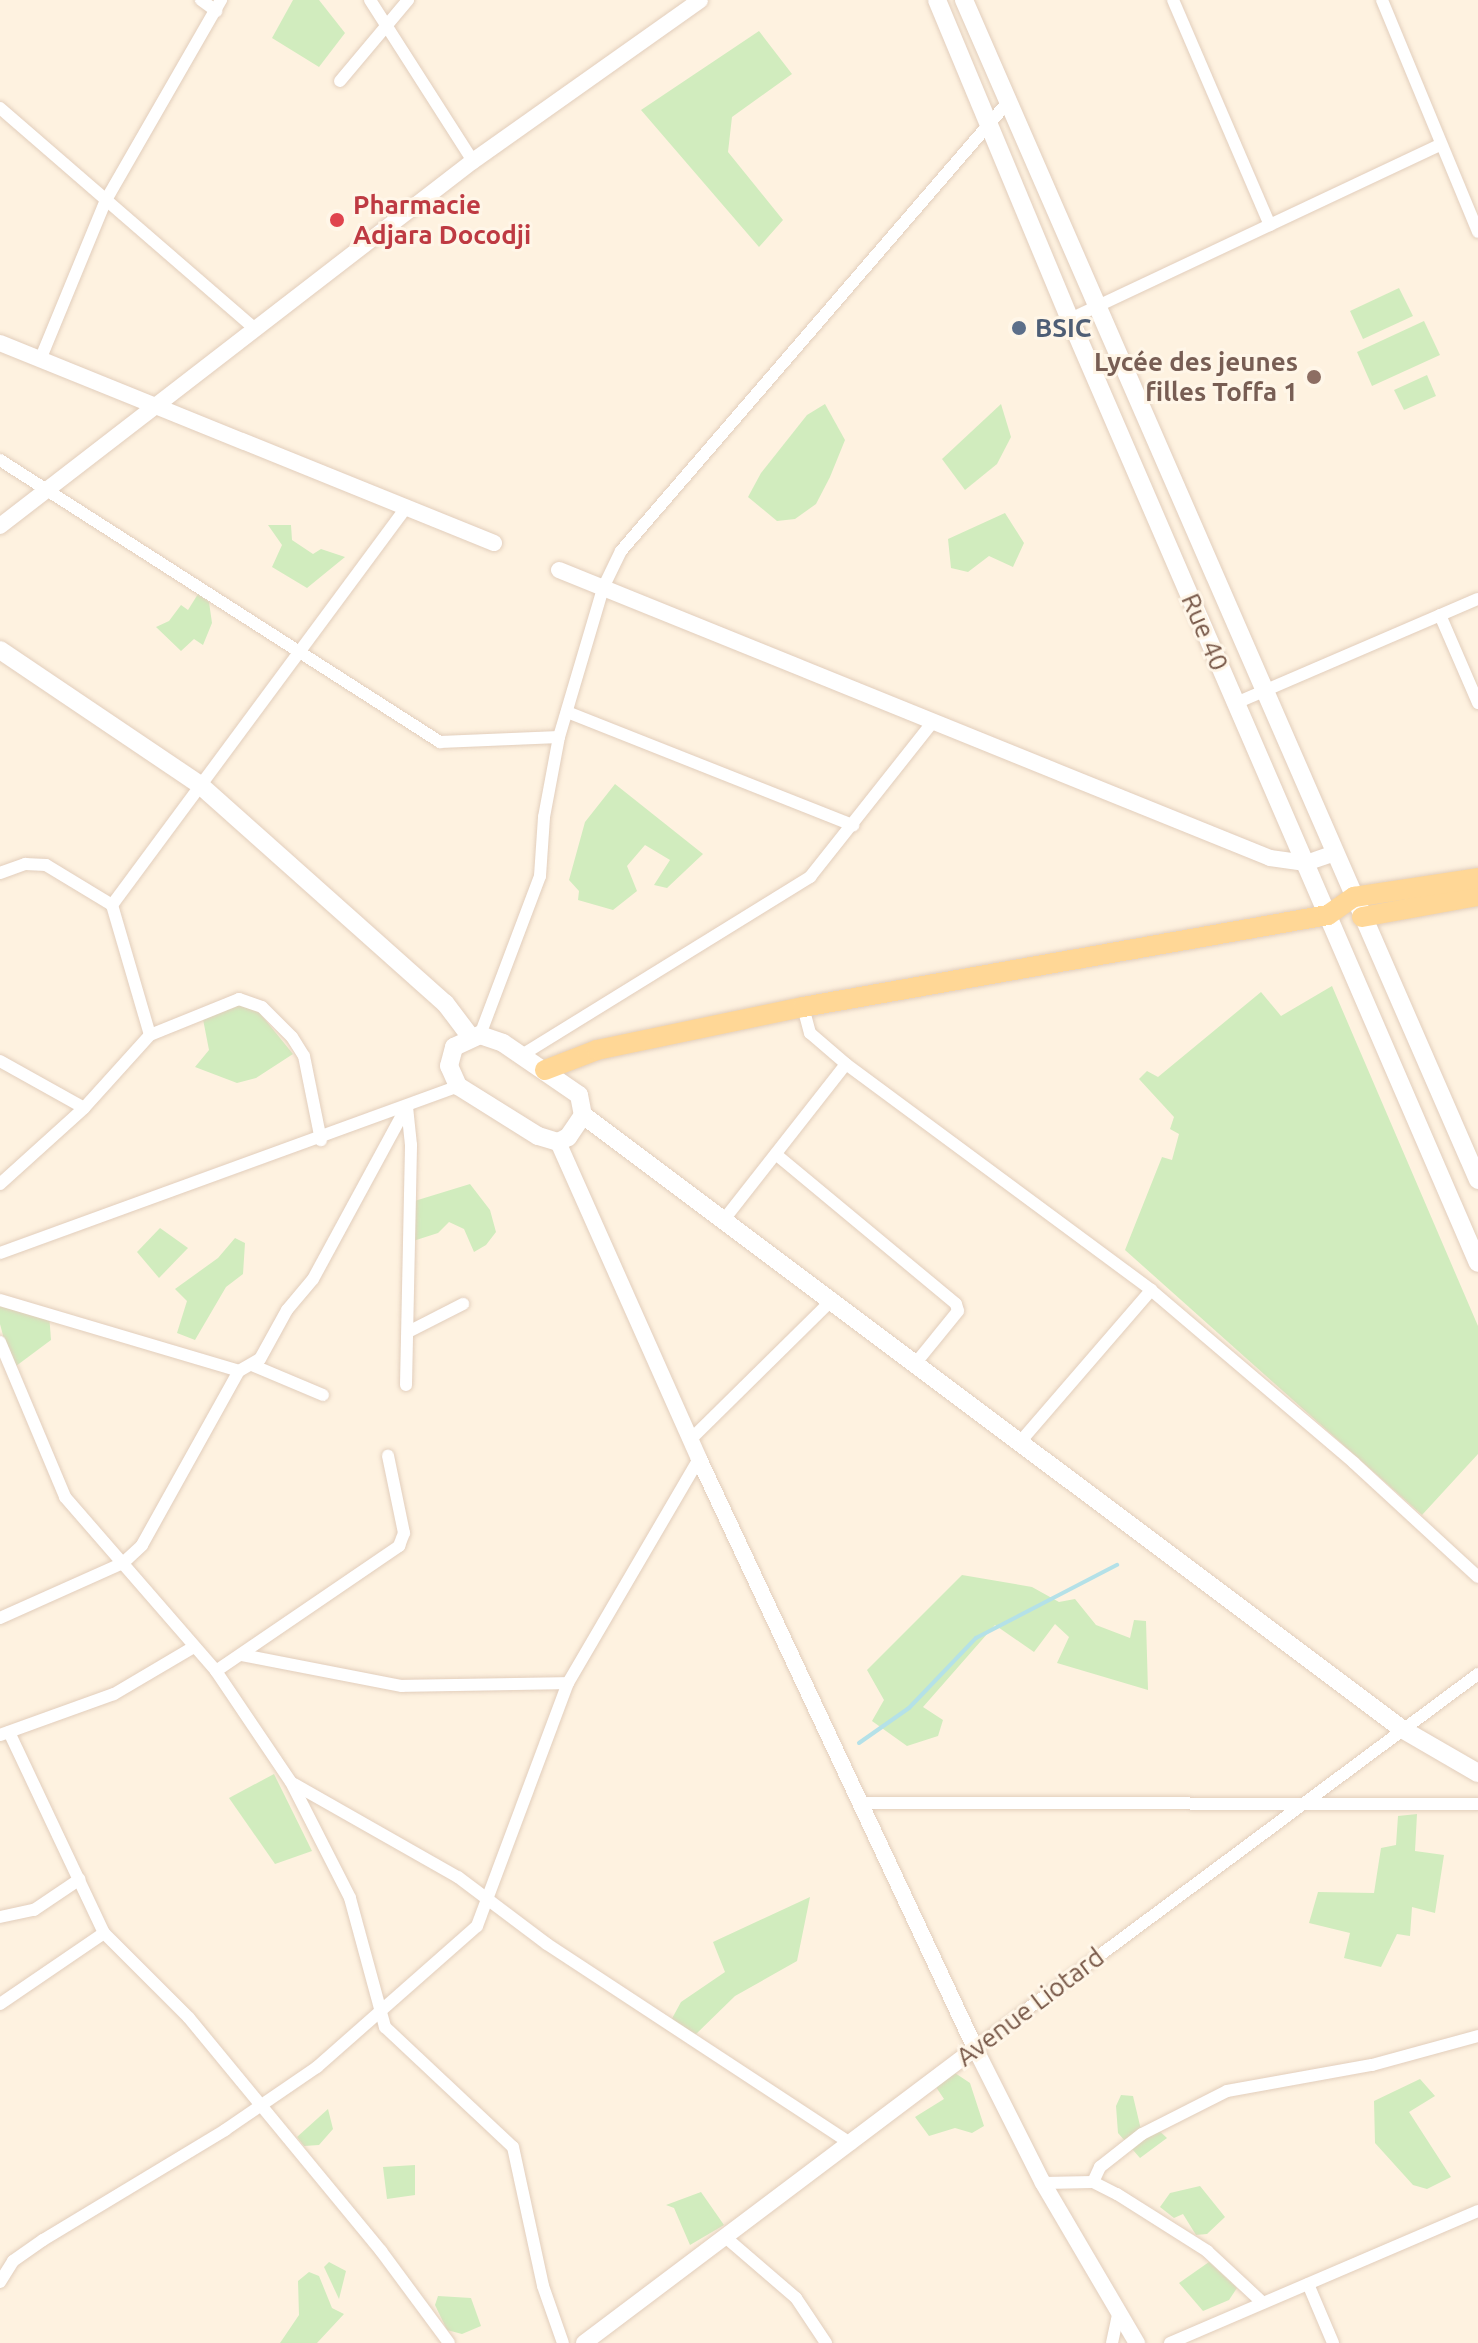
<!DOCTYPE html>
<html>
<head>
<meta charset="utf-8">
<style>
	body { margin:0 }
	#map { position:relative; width:1478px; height:2343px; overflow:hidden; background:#fef2e0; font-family:Ubuntu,sans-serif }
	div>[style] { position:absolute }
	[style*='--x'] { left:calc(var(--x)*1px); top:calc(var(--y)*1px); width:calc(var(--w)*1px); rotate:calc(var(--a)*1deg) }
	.green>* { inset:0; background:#d1ecbe }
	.stream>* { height:4px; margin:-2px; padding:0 2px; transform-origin:2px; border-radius:2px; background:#b4e1e8 }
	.roads { filter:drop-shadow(0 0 2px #e2cebc) drop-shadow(0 0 2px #e2cebc) }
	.minor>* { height:12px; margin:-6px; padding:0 6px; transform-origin:6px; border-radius:6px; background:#fff }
	.tertiary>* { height:16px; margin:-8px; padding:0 8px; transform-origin:8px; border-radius:8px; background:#fff }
	.secondary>* { height:18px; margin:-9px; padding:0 9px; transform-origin:9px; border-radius:9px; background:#fff }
	.primary>* { height:20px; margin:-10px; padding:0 10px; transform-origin:10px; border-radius:10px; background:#ffd796 }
	.dots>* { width:22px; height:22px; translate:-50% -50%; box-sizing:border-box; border:4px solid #fff6e8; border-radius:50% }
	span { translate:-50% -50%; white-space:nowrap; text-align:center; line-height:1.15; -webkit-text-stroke:6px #fff6e8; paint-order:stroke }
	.health-label { font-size:26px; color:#be3a42; font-weight:700 }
	.left { translate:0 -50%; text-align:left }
	.service-label { font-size:26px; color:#4e5e75; font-weight:700 }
	.education-label { font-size:26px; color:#785e54; font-weight:700 }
	.right { translate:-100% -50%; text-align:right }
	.street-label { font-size:26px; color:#765646 }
</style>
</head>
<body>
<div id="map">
	<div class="green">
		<div style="clip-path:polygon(293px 0,319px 0,345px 33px,319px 67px,272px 38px)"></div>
		<div style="clip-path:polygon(759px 31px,792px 74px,732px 117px,728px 152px,783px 220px,759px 247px,641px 110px)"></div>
		<div style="clip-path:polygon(1399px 288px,1413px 316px,1363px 339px,1350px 311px)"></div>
		<div style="clip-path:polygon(1424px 321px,1440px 355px,1372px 386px,1357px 352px)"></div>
		<div style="clip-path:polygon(1427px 375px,1436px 396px,1404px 410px,1394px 390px)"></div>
		<div style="clip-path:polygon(825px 404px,845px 440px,830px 477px,816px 504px,795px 519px,777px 521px,748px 497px,761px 473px,807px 415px)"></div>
		<div style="clip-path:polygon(1001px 404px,1011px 437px,997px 464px,965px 490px,942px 459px)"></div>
		<div style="clip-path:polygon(1005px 513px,1024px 543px,1013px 567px,989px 556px,968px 572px,951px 568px,948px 539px)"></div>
		<div style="clip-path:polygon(268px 525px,291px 525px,292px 540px,313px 554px,321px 549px,345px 557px,307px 588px,272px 567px,282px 545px)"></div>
		<div style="clip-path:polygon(198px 594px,209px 602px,212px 623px,203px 645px,194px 639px,181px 651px,156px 627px,169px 621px,181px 605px,188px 610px)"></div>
		<div style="clip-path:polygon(615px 784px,703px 854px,667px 888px,654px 885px,670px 860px,645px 845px,627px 866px,637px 891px,613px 910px,578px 900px,579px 891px,569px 880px,585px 822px)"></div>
		<div style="clip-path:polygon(1332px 986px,1478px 1326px,1478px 1454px,1422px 1515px,1125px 1250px,1162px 1157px,1172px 1160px,1179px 1134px,1170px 1129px,1174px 1117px,1139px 1079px,1147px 1071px,1158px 1077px,1261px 992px,1281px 1016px)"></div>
		<div style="clip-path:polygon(250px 1001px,293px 1054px,256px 1078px,237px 1083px,195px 1067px,209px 1050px,202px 1014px)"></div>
		<div style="clip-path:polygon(470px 1184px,490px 1210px,496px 1232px,486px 1245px,474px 1252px,464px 1229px,449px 1222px,438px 1233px,410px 1242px,408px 1203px)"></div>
		<div style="clip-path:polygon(160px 1228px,188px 1248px,159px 1278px,137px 1252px)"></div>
		<div style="clip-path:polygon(235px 1238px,245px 1243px,243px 1274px,226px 1287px,195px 1340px,177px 1333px,187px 1301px,175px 1289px,218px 1258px)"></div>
		<div style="clip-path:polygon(0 1299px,49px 1313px,51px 1340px,12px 1369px,0 1324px)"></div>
		<div style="clip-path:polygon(962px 1575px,1032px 1587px,1059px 1602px,1075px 1599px,1096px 1625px,1130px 1638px,1134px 1620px,1146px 1621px,1148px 1690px,1057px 1663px,1069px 1637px,1055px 1624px,1034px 1652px,995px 1625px,923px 1707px,943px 1720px,938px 1736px,907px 1746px,872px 1721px,884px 1700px,867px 1670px)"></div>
		<div style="clip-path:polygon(274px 1774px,312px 1851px,275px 1864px,229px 1798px)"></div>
		<div style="clip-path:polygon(1417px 1814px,1415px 1851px,1444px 1855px,1435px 1913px,1412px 1907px,1410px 1936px,1397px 1934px,1381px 1967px,1344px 1958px,1350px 1933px,1309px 1923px,1318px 1892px,1374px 1893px,1381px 1848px,1396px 1845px,1398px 1816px)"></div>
		<div style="clip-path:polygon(810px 1897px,797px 1961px,735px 1996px,693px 2037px,669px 2024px,681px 2002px,725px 1972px,713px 1942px)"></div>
		<div style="clip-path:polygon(952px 2071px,970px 2083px,984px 2126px,972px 2133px,955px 2128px,929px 2136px,915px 2117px,944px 2099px,932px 2081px)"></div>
		<div style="clip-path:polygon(1420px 2079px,1435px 2096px,1409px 2112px,1451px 2177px,1427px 2189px,1413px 2185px,1375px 2143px,1374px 2101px)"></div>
		<div style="clip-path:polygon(1121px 2095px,1133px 2096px,1142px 2134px,1155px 2127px,1167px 2138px,1140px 2158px,1118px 2133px,1116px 2106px)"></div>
		<div style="clip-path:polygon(328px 2109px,333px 2129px,319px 2145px,304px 2146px,297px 2137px)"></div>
		<div style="clip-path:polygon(415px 2165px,415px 2195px,387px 2199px,383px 2167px)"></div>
		<div style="clip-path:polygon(1200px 2186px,1225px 2217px,1207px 2234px,1196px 2235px,1183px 2214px,1174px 2218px,1160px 2207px,1170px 2193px)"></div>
		<div style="clip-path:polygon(701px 2192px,724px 2225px,690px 2245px,674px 2208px,666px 2205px)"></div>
		<div style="clip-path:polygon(329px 2262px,346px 2271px,339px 2299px,324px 2267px)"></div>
		<div style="clip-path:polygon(1209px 2262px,1237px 2288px,1229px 2300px,1203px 2311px,1179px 2283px)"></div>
		<div style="clip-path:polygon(309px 2272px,319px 2276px,332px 2308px,344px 2314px,317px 2343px,280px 2343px,299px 2315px,298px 2281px)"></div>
		<div style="clip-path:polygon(438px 2296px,471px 2298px,481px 2326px,462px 2334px,447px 2330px,435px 2305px)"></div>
	</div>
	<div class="stream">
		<div style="--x:859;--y:1743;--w:61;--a:-35"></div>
		<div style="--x:909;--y:1708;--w:97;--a:-46.3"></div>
		<div style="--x:976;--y:1638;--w:159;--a:-27.4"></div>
	</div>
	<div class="roads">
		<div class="minor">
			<div style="--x:201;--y:0;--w:19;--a:36"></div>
			<div style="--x:370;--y:0;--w:191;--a:57.4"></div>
			<div style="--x:1173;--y:0;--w:245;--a:66.7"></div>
			<div style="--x:1382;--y:0;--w:251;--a:67.5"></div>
			<div style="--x:340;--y:81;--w:106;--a:-50"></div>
			<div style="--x:0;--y:108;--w:337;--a:40.9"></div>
			<div style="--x:1070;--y:319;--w:409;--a:-25.2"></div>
			<div style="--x:40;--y:360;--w:173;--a:-67.6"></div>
			<div style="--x:106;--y:200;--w:231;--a:-60.1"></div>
			<div style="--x:0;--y:460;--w:523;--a:32.66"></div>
			<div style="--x:440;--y:742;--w:119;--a:-2.4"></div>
			<div style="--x:1440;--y:615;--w:96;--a:66.6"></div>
			<div style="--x:1236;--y:703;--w:263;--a:-23.3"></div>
			<div style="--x:567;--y:712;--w:308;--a:21.6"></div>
			<div style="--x:0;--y:873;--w:27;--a:-20"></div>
			<div style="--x:25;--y:864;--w:21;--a:3"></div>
			<div style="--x:46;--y:865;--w:77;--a:31.2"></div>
			<div style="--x:112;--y:905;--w:135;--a:73.7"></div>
			<div style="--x:112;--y:905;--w:494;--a:-53.5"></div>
			<div style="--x:803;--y:1007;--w:27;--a:75"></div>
			<div style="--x:810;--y:1033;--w:48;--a:40.7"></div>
			<div style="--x:846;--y:1064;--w:380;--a:36.5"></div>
			<div style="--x:1151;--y:1290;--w:267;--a:40.4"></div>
			<div style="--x:1354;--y:1463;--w:168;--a:42.6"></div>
			<div style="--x:480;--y:1035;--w:170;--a:-69.3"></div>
			<div style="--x:540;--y:876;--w:59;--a:-86.1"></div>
			<div style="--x:544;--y:817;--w:81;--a:-79.4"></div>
			<div style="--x:559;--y:737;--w:155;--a:-73.5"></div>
			<div style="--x:603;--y:588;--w:41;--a:-64.1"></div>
			<div style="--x:621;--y:551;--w:593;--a:-49.24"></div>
			<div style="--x:522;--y:1055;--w:339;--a:-31.7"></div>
			<div style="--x:810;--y:877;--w:198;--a:-51.6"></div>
			<div style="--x:0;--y:1061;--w:96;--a:29.2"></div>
			<div style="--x:778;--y:1156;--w:231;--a:39.7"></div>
			<div style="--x:956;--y:1304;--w:7;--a:74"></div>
			<div style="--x:958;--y:1311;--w:68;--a:129.1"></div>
			<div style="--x:0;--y:1184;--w:113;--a:-42.1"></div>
			<div style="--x:84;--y:1108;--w:98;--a:-47.9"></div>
			<div style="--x:150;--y:1035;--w:96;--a:-22"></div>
			<div style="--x:239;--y:999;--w:24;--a:19"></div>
			<div style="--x:262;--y:1007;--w:42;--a:45"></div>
			<div style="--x:292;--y:1037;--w:22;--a:58"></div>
			<div style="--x:304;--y:1056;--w:86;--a:78.6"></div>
			<div style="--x:726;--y:1217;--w:194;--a:-51.9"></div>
			<div style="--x:0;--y:1253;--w:487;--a:-20"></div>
			<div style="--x:0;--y:1300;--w:249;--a:16.5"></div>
			<div style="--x:408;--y:1332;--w:62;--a:-27"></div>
			<div style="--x:0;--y:1342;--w:168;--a:67.2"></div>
			<div style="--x:65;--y:1497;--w:230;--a:49"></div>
			<div style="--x:216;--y:1671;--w:134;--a:56"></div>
			<div style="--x:291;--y:1782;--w:130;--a:63"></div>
			<div style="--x:350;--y:1898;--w:134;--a:74.8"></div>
			<div style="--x:385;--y:2027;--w:175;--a:43.2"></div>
			<div style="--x:513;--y:2147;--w:142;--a:77.8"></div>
			<div style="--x:543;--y:2286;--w:60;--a:70.7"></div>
			<div style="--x:252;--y:1365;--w:77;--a:22.9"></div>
			<div style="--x:406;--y:1385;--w:240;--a:-88.8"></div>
			<div style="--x:411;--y:1145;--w:39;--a:-96"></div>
			<div style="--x:692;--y:1438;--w:198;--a:-44.6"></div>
			<div style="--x:1020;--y:1442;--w:201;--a:-49.2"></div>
			<div style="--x:0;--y:1618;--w:135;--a:-24.1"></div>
			<div style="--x:123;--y:1563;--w:26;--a:-43"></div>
			<div style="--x:142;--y:1545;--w:199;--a:-60.9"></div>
			<div style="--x:239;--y:1371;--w:24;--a:-30"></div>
			<div style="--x:260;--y:1359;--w:56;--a:-61.1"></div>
			<div style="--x:287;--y:1310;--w:40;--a:-50"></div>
			<div style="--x:313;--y:1279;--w:197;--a:-61.5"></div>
			<div style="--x:242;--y:1655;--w:163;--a:11"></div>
			<div style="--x:402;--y:1686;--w:166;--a:-1"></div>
			<div style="--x:216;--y:1671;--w:222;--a:-34.3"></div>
			<div style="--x:399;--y:1546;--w:14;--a:-69"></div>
			<div style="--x:404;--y:1533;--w:79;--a:-101.7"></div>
			<div style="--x:9;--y:1732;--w:222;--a:64.7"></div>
			<div style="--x:104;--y:1933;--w:120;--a:45"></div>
			<div style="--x:189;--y:2018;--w:302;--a:50.5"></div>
			<div style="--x:381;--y:2251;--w:114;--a:53.5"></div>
			<div style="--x:0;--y:1735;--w:121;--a:-19.8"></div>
			<div style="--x:114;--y:1694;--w:91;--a:-30.5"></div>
			<div style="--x:294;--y:1784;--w:189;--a:29.6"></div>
			<div style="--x:458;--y:1877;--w:111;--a:37"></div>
			<div style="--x:547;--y:1944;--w:364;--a:33.3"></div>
			<div style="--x:865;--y:1803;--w:613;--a:0.09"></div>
			<div style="--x:0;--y:1917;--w:35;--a:-12"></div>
			<div style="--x:34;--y:1910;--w:55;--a:-34"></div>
			<div style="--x:0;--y:2004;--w:126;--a:-34.3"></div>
			<div style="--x:975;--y:2048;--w:627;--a:-36.63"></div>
			<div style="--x:1093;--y:2182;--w:17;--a:-65"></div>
			<div style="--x:1100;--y:2167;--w:53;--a:-38.2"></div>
			<div style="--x:1142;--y:2134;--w:95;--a:-26.8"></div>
			<div style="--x:1227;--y:2091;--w:147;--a:-10.2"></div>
			<div style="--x:1372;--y:2065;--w:110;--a:-15.3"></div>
			<div style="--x:1043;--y:2183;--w:50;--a:-1.1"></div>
			<div style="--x:1093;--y:2182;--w:27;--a:27"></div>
			<div style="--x:1117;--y:2194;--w:107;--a:32.3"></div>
			<div style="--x:1207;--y:2251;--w:76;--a:42.9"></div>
			<div style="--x:724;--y:2236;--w:95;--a:40.7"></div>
			<div style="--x:796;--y:2298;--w:54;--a:56.3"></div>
			<div style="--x:0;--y:2282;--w:25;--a:-58"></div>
			<div style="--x:13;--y:2261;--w:37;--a:-35"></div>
			<div style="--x:43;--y:2240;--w:213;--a:-31.1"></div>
			<div style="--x:225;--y:2130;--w:112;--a:-34.4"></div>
			<div style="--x:317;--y:2067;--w:213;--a:-41.4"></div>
			<div style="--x:477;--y:1926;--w:259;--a:-69.5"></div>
			<div style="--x:568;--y:1683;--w:259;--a:-59.7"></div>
			<div style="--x:1308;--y:2284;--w:64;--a:67"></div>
			<div style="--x:1112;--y:2343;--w:33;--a:-78"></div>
			<div style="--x:1170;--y:2343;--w:335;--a:-23.2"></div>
		</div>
		<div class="tertiary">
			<div style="--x:0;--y:343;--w:533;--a:22.04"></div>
			<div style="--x:0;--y:526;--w:597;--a:-37.66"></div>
			<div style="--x:473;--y:161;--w:278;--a:-35.3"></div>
			<div style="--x:559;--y:570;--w:767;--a:22.05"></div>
			<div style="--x:1270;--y:858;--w:36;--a:8"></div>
			<div style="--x:1306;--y:863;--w:31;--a:-19"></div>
			<div style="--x:558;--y:1142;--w:347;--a:66"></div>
			<div style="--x:699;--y:1459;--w:650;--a:64.89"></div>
			<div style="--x:975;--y:2048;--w:151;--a:63.3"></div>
			<div style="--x:1043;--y:2183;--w:186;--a:59.6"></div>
			<div style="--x:584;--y:2343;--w:490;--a:-37"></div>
		</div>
		<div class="secondary">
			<div style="--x:937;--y:0;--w:346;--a:67.4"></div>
			<div style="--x:1070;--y:319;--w:1028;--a:66.63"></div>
			<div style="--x:964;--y:0;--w:1287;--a:66.46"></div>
			<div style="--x:0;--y:650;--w:241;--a:34"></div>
			<div style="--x:200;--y:785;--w:328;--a:41.7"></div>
			<div style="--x:445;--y:1003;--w:41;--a:52.9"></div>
			<div style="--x:480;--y:1035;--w:24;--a:19"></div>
			<div style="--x:503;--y:1043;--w:92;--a:34.4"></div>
			<div style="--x:579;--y:1095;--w:20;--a:79"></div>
			<div style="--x:583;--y:1115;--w:27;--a:124"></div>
			<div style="--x:568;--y:1137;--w:11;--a:153"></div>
			<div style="--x:558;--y:1142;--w:21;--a:-163"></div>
			<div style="--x:538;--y:1136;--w:94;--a:-148"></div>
			<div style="--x:458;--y:1086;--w:22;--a:-114"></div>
			<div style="--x:449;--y:1066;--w:20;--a:-75"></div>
			<div style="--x:454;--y:1047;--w:29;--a:-25"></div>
			<div style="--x:583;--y:1115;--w:1024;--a:36.86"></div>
			<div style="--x:1402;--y:1729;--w:88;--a:30.1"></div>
		</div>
		<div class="primary">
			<div style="--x:1362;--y:917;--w:118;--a:-10.3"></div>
			<div style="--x:545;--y:1070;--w:56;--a:-21"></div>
			<div style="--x:597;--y:1050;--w:210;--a:-11.8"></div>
			<div style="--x:803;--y:1007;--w:533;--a:-9.94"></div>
			<div style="--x:1328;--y:915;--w:32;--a:-35"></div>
			<div style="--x:1354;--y:897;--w:125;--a:-8.7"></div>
		</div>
	</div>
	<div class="dots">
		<div style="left:337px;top:220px;background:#e0444e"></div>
		<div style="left:1019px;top:328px;background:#5c6f8a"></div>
		<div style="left:1314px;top:377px;background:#8d6e63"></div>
	</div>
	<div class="health-label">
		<span class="left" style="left:353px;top:220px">Pharmacie<br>Adjara Docodji</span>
	</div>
	<div class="service-label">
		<span class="left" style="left:1035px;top:328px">BSIC</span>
	</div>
	<div class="education-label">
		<span class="right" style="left:1298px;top:377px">Lycée des jeunes<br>filles Toffa 1</span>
	</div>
	<div class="street-label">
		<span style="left:1205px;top:632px;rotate:67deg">Rue 40</span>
		<span style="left:1030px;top:2007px;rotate:-37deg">Avenue Liotard</span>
	</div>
</div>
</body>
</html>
